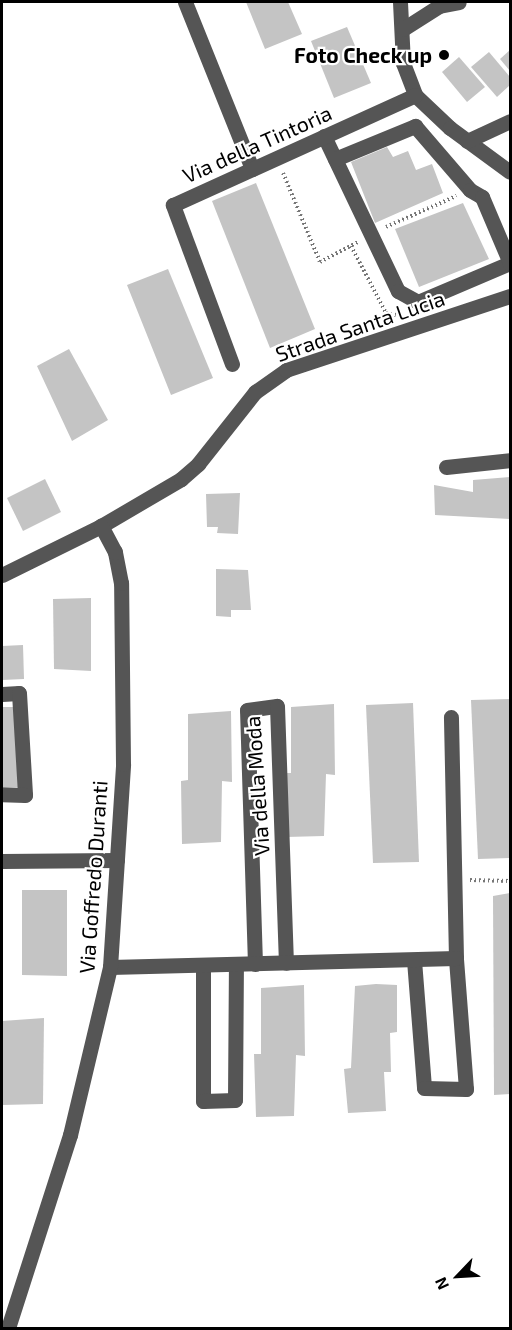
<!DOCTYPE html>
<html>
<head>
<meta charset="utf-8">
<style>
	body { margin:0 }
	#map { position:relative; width:512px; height:1330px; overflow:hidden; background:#fff; font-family:"Exo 2",sans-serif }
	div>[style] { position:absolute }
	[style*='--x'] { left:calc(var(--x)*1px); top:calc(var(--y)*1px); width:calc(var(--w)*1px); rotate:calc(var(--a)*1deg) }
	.building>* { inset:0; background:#c4c4c4 }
	.path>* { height:4px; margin-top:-2px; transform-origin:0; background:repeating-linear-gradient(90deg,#777 0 1.5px,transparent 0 4.5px) }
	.minor>* { height:15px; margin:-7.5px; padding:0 7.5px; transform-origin:7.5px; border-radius:7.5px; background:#555 }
	.dots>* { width:16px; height:16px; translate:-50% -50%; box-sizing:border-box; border:3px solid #fff; border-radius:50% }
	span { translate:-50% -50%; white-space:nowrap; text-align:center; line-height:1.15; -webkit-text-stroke:4.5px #fff; paint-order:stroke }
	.poi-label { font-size:21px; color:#000; font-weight:700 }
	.right { translate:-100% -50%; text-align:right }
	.street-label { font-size:21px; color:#000 }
	.frame { position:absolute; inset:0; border:3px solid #000; pointer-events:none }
	.north { position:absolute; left:428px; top:1246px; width:60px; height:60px; -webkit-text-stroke:4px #fff; paint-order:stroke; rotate:245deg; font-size:16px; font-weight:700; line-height:24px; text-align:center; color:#000 }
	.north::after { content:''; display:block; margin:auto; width:21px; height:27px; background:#000; clip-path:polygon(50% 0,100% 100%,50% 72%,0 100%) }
</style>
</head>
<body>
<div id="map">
	<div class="building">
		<div style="clip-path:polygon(246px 2px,288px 2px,302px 34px,265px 49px)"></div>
		<div style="clip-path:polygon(347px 27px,371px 83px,334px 98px,311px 41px)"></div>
		<div style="clip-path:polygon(510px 50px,510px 71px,500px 59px)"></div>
		<div style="clip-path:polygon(489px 52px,510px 77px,510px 85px,497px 97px,471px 67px)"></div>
		<div style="clip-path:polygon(459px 57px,485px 87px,467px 102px,442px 72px)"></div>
		<div style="clip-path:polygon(387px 147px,393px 157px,408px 151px,416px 170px,432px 164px,443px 193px,375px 223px,351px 162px)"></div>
		<div style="clip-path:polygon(256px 183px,315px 329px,270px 348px,212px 201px)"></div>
		<div style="clip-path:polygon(463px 203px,489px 259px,419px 287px,395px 229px)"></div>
		<div style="clip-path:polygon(168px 269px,213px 378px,171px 395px,127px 285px)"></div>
		<div style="clip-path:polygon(69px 349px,108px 420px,72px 441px,37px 366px)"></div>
		<div style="clip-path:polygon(510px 477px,510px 519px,435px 515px,434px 485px,473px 492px,473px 480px)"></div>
		<div style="clip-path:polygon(45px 479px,61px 512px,23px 531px,7px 498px)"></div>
		<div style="clip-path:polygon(240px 493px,238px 534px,217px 533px,218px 527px,207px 527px,206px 494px)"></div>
		<div style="clip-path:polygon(216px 569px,248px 570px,251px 610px,231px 610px,231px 617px,216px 616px)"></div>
		<div style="clip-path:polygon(91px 598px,91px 671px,54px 669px,53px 599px)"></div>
		<div style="clip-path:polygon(23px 645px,24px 679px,2px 680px,2px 646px)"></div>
		<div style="clip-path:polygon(510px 699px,510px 858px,478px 859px,471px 700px)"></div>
		<div style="clip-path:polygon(413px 703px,419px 862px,373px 863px,366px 705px)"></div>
		<div style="clip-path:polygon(334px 704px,335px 775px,326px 774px,324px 836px,286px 837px,284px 773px,291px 773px,291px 707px)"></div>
		<div style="clip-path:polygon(2px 707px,15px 707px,18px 787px,2px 787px)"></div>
		<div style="clip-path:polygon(231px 711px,232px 782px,222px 781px,221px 842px,182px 844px,181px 781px,188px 780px,188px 714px)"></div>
		<div style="clip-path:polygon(22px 890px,67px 890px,67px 976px,22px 975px)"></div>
		<div style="clip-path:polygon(510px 893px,510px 1094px,494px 1095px,493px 896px)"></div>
		<div style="clip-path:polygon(376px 984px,397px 985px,397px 1032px,390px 1033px,391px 1072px,384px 1072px,386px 1111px,348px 1113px,344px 1069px,351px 1068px,355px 986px)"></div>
		<div style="clip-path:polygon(304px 985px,305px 1056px,296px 1055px,294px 1116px,256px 1117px,254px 1054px,261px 1054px,261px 988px)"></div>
		<div style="clip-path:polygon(44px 1018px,43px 1104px,2px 1105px,2px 1021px)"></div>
	</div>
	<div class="path">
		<div style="--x:283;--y:173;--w:96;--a:67.4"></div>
		<div style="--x:320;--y:262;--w:43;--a:-27.8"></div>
		<div style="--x:386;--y:227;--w:77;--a:-23.9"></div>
		<div style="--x:351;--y:246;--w:76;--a:62.4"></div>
		<div style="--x:386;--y:313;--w:10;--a:11"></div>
		<div style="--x:470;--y:880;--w:40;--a:1.4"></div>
	</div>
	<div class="minor">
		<div style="--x:185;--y:2;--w:180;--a:68.1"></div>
		<div style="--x:400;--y:2;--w:61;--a:87.2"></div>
		<div style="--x:403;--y:63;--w:34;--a:69"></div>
		<div style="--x:415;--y:95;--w:48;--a:43.3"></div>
		<div style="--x:450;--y:128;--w:74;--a:36.3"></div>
		<div style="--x:403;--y:29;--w:43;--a:-32.6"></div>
		<div style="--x:439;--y:6;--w:20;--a:-11"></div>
		<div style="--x:324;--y:136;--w:172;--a:64.5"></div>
		<div style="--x:398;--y:291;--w:23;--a:29"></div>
		<div style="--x:418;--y:302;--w:100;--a:-23"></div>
		<div style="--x:467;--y:141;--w:47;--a:-24.9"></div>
		<div style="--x:335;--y:159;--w:87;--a:-22.4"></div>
		<div style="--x:415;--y:126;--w:84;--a:49.3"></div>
		<div style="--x:470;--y:190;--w:14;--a:30"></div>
		<div style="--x:482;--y:197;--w:72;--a:67"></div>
		<div style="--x:232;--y:364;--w:170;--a:-110.4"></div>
		<div style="--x:173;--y:205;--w:266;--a:-24.4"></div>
		<div style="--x:446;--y:467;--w:64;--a:-6.2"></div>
		<div style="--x:2;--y:575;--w:110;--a:-26.3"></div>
		<div style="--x:101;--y:526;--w:93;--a:-30.4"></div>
		<div style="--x:181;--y:479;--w:23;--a:-41"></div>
		<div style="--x:198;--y:464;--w:92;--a:-51.6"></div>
		<div style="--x:255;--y:392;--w:38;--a:-35"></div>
		<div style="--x:286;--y:370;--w:236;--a:-18.3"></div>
		<div style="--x:2;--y:694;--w:17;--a:-3"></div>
		<div style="--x:19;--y:693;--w:102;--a:86.6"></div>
		<div style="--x:25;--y:795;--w:23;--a:-178"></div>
		<div style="--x:2;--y:861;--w:115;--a:-0.5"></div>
		<div style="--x:414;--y:960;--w:128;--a:85.5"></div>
		<div style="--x:424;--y:1088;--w:42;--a:1.4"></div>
		<div style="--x:466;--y:1089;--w:131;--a:-94.4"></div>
		<div style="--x:456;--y:958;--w:241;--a:-91.2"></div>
		<div style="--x:255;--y:964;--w:254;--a:-91.8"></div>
		<div style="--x:247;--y:710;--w:30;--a:-8"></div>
		<div style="--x:277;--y:706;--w:257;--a:88"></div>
		<div style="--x:203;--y:965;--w:136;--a:90"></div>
		<div style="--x:203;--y:1101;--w:32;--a:-2"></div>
		<div style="--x:235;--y:1100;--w:135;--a:-89.6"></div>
		<div style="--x:110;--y:967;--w:346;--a:-1.5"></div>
		<div style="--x:8;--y:1328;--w:203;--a:-72.2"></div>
		<div style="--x:70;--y:1135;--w:173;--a:-76.6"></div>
		<div style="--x:110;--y:967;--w:203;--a:-86.3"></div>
		<div style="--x:123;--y:764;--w:181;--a:-90.6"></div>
		<div style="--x:121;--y:583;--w:32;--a:-101"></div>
		<div style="--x:115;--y:552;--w:30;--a:-118"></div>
	</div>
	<div class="dots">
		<div style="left:444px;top:55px;background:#000"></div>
	</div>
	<div class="poi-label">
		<span class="right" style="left:432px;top:55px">Foto Check up</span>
	</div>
	<div class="street-label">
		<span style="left:257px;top:144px;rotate:-24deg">Via della Tintoria</span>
		<span style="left:360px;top:326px;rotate:-19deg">Strada Santa Lucia</span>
		<span style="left:257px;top:786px;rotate:-94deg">Via della Moda</span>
		<span style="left:93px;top:877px;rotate:-86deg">Via Goffredo Duranti</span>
	</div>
	<div class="frame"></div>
	<div class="north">N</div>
</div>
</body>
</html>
